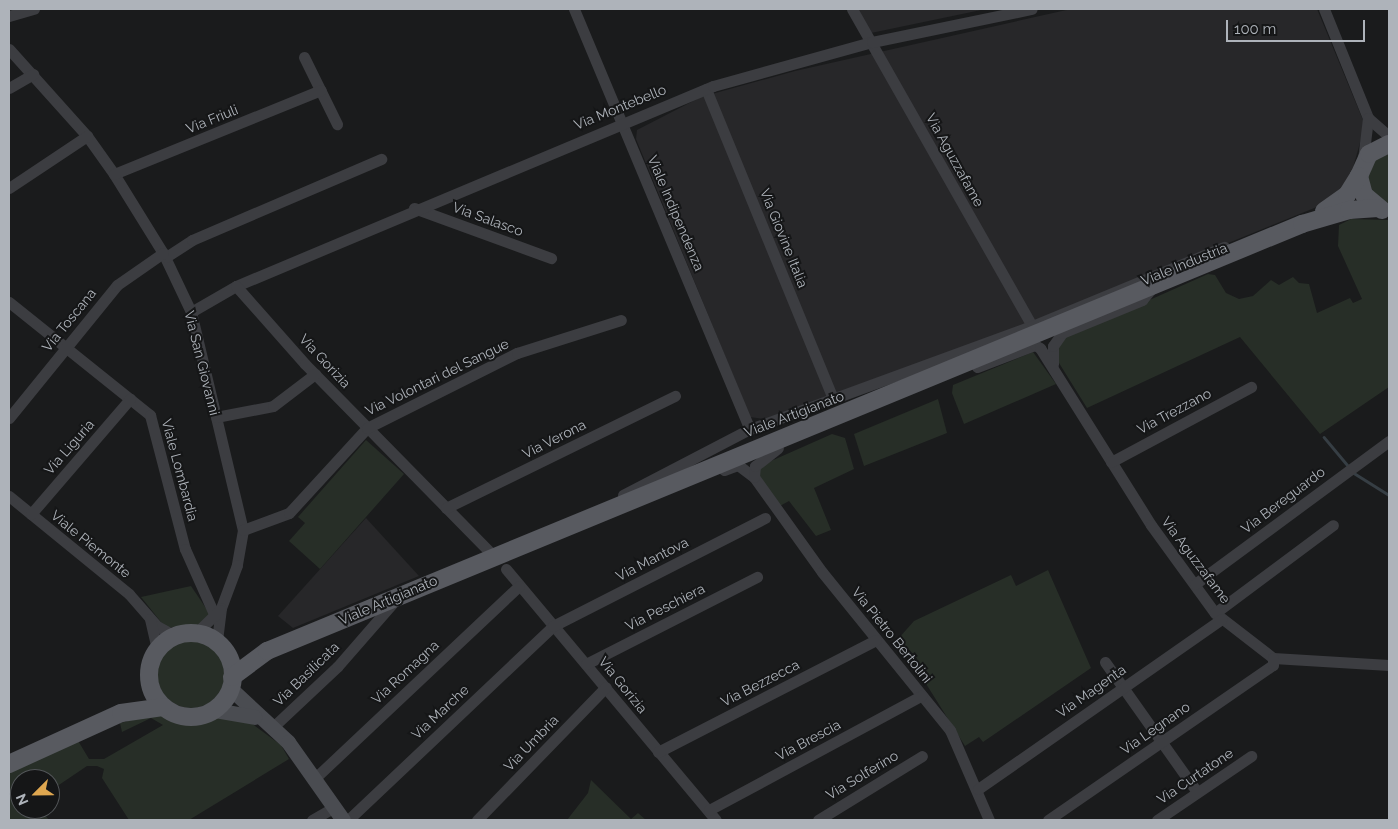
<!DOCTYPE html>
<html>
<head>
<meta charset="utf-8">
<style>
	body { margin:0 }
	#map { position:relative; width:1398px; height:829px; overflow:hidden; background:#1a1b1c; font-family:Raleway,sans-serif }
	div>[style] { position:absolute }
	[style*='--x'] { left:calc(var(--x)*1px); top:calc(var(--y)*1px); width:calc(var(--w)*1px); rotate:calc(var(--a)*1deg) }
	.built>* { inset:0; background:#272729 }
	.green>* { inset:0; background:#272e27 }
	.round { border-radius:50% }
	.stream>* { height:2.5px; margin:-1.25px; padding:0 1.25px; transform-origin:1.25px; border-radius:1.25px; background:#363e44 }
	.street>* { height:11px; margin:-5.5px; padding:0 5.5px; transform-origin:5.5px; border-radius:5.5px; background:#3c3d41 }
	.secondary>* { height:15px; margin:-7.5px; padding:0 7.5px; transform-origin:7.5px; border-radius:7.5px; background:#4a4c51 }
	.primary>* { height:18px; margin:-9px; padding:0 9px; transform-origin:9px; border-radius:9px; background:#585a60 }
	.primary>.ring { margin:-9px; padding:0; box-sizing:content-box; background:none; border:18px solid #585a60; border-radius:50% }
	span { translate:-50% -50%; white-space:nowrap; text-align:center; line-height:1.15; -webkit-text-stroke:4px #151617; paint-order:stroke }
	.street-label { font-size:14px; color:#aeb3ba }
	.frame { position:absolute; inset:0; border:10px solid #aeb3ba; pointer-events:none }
	.north { position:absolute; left:10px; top:769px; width:50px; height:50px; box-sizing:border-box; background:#151617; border:1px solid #525558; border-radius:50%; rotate:247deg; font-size:14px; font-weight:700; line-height:20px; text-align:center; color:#aeb3ba }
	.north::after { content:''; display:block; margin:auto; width:18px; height:22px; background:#dfa750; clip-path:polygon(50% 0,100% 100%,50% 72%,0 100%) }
	.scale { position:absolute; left:1226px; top:20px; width:139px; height:22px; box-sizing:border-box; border:2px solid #aeb3ba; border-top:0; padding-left:6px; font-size:15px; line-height:18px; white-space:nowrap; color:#aeb3ba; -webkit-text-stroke:4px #151617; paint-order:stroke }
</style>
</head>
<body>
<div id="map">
	<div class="built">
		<div style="clip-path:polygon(857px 9px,986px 9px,871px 33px)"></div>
		<div style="clip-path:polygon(1071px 9px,1317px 9px,1365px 125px,1349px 182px,1334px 200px,1036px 321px,764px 419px,750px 417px,636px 139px,637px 130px,701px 97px,795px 71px)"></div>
		<div style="clip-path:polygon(366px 518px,419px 576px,293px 628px,278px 616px)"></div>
	</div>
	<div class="green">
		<div style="clip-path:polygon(1389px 151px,1389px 205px,1367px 187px,1369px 164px)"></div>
		<div style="clip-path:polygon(1351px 219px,1389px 220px,1389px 387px,1320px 434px,1240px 337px,1087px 408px,1059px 363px,1057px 350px,1064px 338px,1208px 274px,1215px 275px,1226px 293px,1239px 299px,1253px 296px,1271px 280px,1279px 285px,1293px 277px,1299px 283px,1309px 284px,1317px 313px,1350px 298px,1353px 303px,1362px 299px,1338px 246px,1339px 225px)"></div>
		<div style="clip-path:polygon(1033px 352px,1056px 384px,964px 424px,952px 393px,953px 385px)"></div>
		<div style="clip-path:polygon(938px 399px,947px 433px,864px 466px,854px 434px)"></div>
		<div style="clip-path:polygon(832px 434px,845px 438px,854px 469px,814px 488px,831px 530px,816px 536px,789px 501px,778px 507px,759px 481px,760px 466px)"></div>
		<div style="clip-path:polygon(366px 440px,404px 474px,320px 569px,289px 541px,305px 523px,298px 517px)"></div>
		<div style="clip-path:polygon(1048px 570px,1091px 668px,983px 742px,979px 737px,965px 746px,898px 639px,914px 621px,1011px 575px,1016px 586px)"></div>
		<div style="clip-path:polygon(191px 586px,210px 614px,199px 625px,188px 628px,165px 627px,141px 597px)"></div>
		<div class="round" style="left:157px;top:640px;width:68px;height:68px"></div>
		<div style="clip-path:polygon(155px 714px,190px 723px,222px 716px,247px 720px,281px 745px,289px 759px,189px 820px,129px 820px,102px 778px,104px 769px,97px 766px,87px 766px,50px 791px,50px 779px,20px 779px,20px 809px,40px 809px,49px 820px,9px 820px,9px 772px,77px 739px,89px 759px,104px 759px,163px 725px,151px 718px,122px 732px,120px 723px)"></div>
		<div style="clip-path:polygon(591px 780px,631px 819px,638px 813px,646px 820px,567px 820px,588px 793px)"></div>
	</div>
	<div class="stream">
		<div style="--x:1324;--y:437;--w:39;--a:50"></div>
		<div style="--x:1354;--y:473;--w:41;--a:32.2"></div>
	</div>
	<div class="street">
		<div style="--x:574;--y:9;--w:455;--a:67.3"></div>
		<div style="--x:852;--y:9;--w:365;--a:60.4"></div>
		<div style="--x:1324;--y:9;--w:118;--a:68"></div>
		<div style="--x:1368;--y:118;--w:42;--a:96.8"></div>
		<div style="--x:9;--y:16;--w:26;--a:-16"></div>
		<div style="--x:9;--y:49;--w:117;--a:48.1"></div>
		<div style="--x:87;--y:136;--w:47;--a:54.6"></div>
		<div style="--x:114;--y:174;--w:93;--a:58.2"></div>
		<div style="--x:163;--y:253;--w:65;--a:64.6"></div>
		<div style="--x:191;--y:312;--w:224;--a:76.6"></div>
		<div style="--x:243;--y:530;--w:36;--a:100"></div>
		<div style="--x:237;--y:565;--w:46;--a:110.4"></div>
		<div style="--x:221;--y:608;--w:34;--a:97"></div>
		<div style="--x:304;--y:57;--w:75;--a:63.8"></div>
		<div style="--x:9;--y:88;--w:28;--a:-30"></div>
		<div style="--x:706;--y:89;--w:334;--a:67.7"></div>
		<div style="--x:1368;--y:118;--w:28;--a:41"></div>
		<div style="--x:114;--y:174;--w:223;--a:-22.1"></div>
		<div style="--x:9;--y:188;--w:94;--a:-33.7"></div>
		<div style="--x:414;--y:208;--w:146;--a:20.1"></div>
		<div style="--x:166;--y:257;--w:31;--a:-33"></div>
		<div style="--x:192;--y:240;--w:206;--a:-23.2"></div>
		<div style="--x:236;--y:286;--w:517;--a:-22.75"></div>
		<div style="--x:713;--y:86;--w:165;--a:-15.5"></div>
		<div style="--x:872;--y:42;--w:163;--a:-11.7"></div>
		<div style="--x:9;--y:302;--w:181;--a:38.7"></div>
		<div style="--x:150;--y:415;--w:138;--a:75.4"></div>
		<div style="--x:185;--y:549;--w:73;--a:65.9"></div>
		<div style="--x:191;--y:312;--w:52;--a:-30"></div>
		<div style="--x:236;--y:286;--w:104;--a:48.5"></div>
		<div style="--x:305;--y:364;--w:269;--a:45.5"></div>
		<div style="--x:1053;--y:364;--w:18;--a:-90"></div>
		<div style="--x:1053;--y:346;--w:16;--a:-55"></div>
		<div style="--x:1062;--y:333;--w:87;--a:-22.4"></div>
		<div style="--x:1142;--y:300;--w:16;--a:-50"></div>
		<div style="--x:977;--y:367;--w:62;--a:-20.8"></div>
		<div style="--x:1035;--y:345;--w:6;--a:31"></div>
		<div style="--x:1040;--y:348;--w:209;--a:57.9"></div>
		<div style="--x:1151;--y:525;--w:109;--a:54"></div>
		<div style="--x:1215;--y:613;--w:73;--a:37.8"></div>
		<div style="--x:1273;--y:658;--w:116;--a:3.5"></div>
		<div style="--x:216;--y:417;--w:58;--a:-10.9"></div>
		<div style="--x:273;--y:406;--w:53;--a:-37.3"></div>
		<div style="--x:9;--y:418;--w:171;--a:-50.9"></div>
		<div style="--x:117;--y:285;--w:56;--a:-34.8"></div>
		<div style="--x:1111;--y:462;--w:159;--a:-28.2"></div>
		<div style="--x:724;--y:470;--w:15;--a:-20"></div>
		<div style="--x:738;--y:465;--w:20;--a:37"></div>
		<div style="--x:754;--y:477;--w:117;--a:54.4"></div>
		<div style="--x:822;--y:572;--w:203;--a:51"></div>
		<div style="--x:950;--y:730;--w:98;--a:66.6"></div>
		<div style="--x:754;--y:477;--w:11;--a:-85"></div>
		<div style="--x:755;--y:466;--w:29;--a:-38"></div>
		<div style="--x:623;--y:495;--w:143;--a:-27.5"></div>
		<div style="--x:750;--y:429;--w:300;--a:-20.1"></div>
		<div style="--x:1032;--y:326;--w:208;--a:-22.4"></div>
		<div style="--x:9;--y:496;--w:155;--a:39.2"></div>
		<div style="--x:129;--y:594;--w:43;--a:48.8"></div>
		<div style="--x:157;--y:626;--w:21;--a:29"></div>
		<div style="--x:446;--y:508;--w:255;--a:-26.1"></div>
		<div style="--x:31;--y:514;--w:152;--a:-49.3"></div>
		<div style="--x:243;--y:530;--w:49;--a:-20.3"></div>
		<div style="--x:289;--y:513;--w:115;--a:-47.5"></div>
		<div style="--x:367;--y:428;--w:168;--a:-26.6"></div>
		<div style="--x:517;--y:353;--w:109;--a:-17.6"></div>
		<div style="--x:506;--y:569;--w:327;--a:50.1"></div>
		<div style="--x:1195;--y:584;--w:241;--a:-36.4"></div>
		<div style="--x:1215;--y:613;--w:147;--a:-36.7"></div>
		<div style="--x:150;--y:619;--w:31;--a:77"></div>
		<div style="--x:196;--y:633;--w:33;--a:-44"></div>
		<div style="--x:1105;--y:662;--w:159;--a:54.7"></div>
		<div style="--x:586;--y:664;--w:192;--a:-27"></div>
		<div style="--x:273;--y:727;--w:88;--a:-43.2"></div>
		<div style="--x:337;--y:667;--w:93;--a:-48.9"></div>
		<div style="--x:658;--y:752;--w:245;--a:-27.2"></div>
		<div style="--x:313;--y:780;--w:283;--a:-43.3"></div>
		<div style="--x:978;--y:789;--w:297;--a:-34.9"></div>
		<div style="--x:709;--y:810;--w:241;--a:-28.3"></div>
		<div style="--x:312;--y:820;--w:24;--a:-30"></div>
		<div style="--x:348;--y:820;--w:282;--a:-43.4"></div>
		<div style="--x:553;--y:626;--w:238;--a:-27"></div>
		<div style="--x:477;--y:820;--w:185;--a:-45.9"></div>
		<div style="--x:818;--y:820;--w:122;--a:-31.6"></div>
		<div style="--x:1048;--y:820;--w:273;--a:-34.6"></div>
		<div style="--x:1273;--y:665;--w:7;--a:-90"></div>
		<div style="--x:1157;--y:820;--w:114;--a:-34.2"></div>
	</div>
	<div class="secondary">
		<div style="--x:231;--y:689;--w:78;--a:42.9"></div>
		<div style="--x:288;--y:742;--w:95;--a:54.8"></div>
		<div style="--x:215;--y:710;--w:40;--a:10"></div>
	</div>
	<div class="primary">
		<div style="--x:1382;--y:210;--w:23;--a:-140"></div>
		<div style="--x:1364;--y:195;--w:20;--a:-105"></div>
		<div style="--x:1359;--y:176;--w:24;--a:-66"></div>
		<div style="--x:1369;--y:154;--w:22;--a:-27"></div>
		<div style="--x:1324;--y:211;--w:28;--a:-35"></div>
		<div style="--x:1347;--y:195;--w:22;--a:-58"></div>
		<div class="ring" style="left:149px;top:633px;width:66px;height:66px"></div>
		<div style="--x:232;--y:677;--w:44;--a:-36.6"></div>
		<div style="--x:267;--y:651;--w:1120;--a:-22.42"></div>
		<div style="--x:1302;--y:224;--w:49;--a:-16.6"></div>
		<div style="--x:1349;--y:210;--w:29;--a:-4"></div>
		<div style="--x:9;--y:764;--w:123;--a:-24.5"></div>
		<div style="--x:121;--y:713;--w:42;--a:-8.1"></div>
	</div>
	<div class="street-label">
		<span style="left:620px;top:107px;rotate:-22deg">Via Montebello</span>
		<span style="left:212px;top:119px;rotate:-22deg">Via Friuli</span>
		<span style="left:955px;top:160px;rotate:61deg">Via Aguzzafame</span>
		<span style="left:676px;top:213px;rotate:67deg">Viale Indipendenza</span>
		<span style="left:488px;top:219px;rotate:20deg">Via Salasco</span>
		<span style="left:784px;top:238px;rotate:68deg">Via Giovine Italia</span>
		<span style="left:1184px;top:264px;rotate:-22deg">Viale Industria</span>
		<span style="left:69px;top:320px;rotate:-51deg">Via Toscana</span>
		<span style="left:325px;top:361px;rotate:47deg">Via Gorizia</span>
		<span style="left:202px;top:363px;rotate:76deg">Via San Giovanni</span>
		<span style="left:437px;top:377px;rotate:-26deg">Via Volontari del Sangue</span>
		<span style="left:1174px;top:411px;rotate:-28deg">Via Trezzano</span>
		<span style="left:794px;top:414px;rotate:-21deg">Viale Artigianato</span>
		<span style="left:554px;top:439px;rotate:-27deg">Via Verona</span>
		<span style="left:69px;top:447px;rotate:-49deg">Via Liguria</span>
		<span style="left:180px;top:470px;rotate:75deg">Viale Lombardia</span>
		<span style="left:1283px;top:500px;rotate:-37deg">Via Bereguardo</span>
		<span style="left:91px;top:544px;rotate:39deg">Viale Piemonte</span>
		<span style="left:652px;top:559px;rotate:-27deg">Via Mantova</span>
		<span style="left:1196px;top:560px;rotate:53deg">Via Aguzzafame</span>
		<span style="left:388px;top:600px;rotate:-23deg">Viale Artigianato</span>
		<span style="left:665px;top:607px;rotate:-27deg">Via Peschiera</span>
		<span style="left:892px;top:635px;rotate:51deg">Via Pietro Bertolini</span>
		<span style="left:405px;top:672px;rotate:-43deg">Via Romagna</span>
		<span style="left:306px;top:674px;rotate:-44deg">Via Basilicata</span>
		<span style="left:760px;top:683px;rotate:-27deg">Via Bezzecca</span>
		<span style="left:623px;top:685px;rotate:51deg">Via Gorizia</span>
		<span style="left:1091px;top:691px;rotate:-35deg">Via Magenta</span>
		<span style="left:440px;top:712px;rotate:-43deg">Via Marche</span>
		<span style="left:1155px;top:728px;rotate:-35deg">Via Legnano</span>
		<span style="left:808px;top:740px;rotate:-28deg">Via Brescia</span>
		<span style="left:531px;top:743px;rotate:-46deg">Via Umbria</span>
		<span style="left:862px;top:775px;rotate:-31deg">Via Solferino</span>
		<span style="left:1195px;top:776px;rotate:-34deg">Via Curtatone</span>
	</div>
	<div class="frame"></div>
	<div class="north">N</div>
	<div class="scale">100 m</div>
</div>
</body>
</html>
